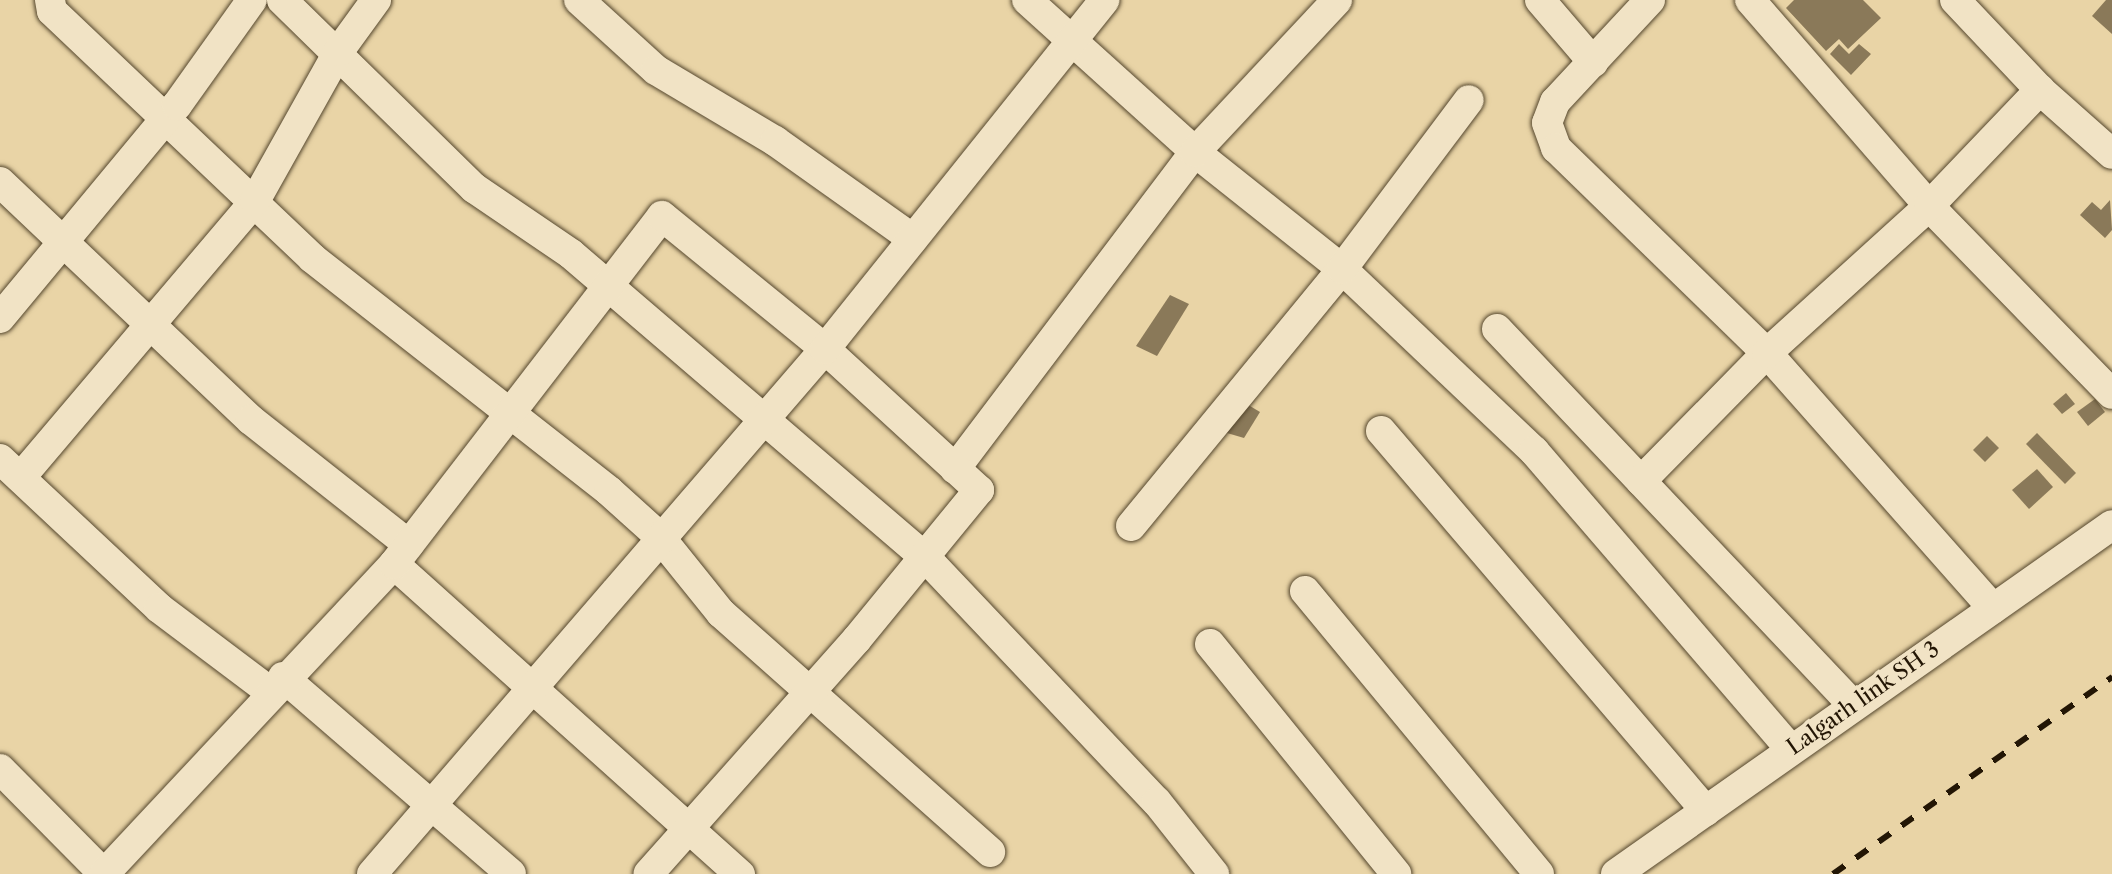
<!DOCTYPE html>
<html>
<head>
<meta charset="utf-8">
<style>
	body { margin:0 }
	#map { position:relative; width:2112px; height:874px; overflow:hidden; background:#e9d4a6; font-family:"Libre Caslon Text",serif }
	div>[style] { position:absolute }
	[style*='--x'] { left:calc(var(--x)*1px); top:calc(var(--y)*1px); width:calc(var(--w)*1px); rotate:calc(var(--a)*1deg) }
	.building>* { inset:0; background:#8a7959 }
	.roads { filter:drop-shadow(0 0 2px #54462d) drop-shadow(0 0 2px #54462d) }
	.minor>* { height:30px; margin:-15px; padding:0 15px; transform-origin:15px; border-radius:15px; background:#f1e3c5 }
	.rail>* { height:6px; margin-top:-3px; transform-origin:0; background:repeating-linear-gradient(90deg,#231605 0 14px,transparent 0 28px) }
	span { translate:-50% -50%; white-space:nowrap; text-align:center; line-height:1.15; -webkit-text-stroke:7px #f1e3c5; paint-order:stroke }
	.street-label { font-size:22px; color:#231605 }
</style>
</head>
<body>
<div id="map">
	<div class="building">
		<div style="clip-path:polygon(1794px 0,1863px 0,1881px 18px,1848px 49px,1839px 39px,1826px 51px,1786px 8px)"></div>
		<div style="clip-path:polygon(2106px 0,2112px 0,2112px 34px,2092px 16px)"></div>
		<div style="clip-path:polygon(1839px 44px,1849px 54px,1859px 44px,1871px 54px,1851px 75px,1830px 54px)"></div>
		<div style="clip-path:polygon(2110px 200px,2112px 230px,2105px 238px,2080px 215px,2092px 202px,2101px 210px)"></div>
		<div style="clip-path:polygon(1170px 295px,1189px 304px,1157px 356px,1136px 346px)"></div>
		<div style="clip-path:polygon(2066px 393px,2075px 404px,2062px 414px,2053px 404px)"></div>
		<div style="clip-path:polygon(2095px 399px,2105px 412px,2088px 426px,2077px 412px)"></div>
		<div style="clip-path:polygon(1245px 403px,1260px 412px,1244px 438px,1227px 433px)"></div>
		<div style="clip-path:polygon(2037px 433px,2076px 473px,2065px 484px,2026px 444px)"></div>
		<div style="clip-path:polygon(1987px 436px,1999px 448px,1985px 462px,1973px 450px)"></div>
		<div style="clip-path:polygon(2037px 469px,2053px 487px,2029px 509px,2012px 490px)"></div>
	</div>
	<div class="roads">
		<div class="minor">
			<div style="--x:50;--y:0;--w:11;--a:80"></div>
			<div style="--x:52;--y:11;--w:359;--a:43.5"></div>
			<div style="--x:312;--y:258;--w:377;--a:38.1"></div>
			<div style="--x:609;--y:491;--w:67;--a:42"></div>
			<div style="--x:659;--y:536;--w:99;--a:51.2"></div>
			<div style="--x:721;--y:613;--w:360;--a:41.6"></div>
			<div style="--x:282;--y:0;--w:269;--a:44.4"></div>
			<div style="--x:474;--y:188;--w:117;--a:34.2"></div>
			<div style="--x:571;--y:254;--w:466;--a:40.6"></div>
			<div style="--x:925;--y:557;--w:337;--a:46.6"></div>
			<div style="--x:1157;--y:802;--w:92;--a:51.6"></div>
			<div style="--x:579;--y:0;--w:104;--a:42.3"></div>
			<div style="--x:656;--y:70;--w:139;--a:30.8"></div>
			<div style="--x:775;--y:141;--w:169;--a:35.4"></div>
			<div style="--x:1027;--y:0;--w:227;--a:42.1"></div>
			<div style="--x:1195;--y:152;--w:188;--a:38.5"></div>
			<div style="--x:1342;--y:269;--w:265;--a:43.5"></div>
			<div style="--x:1534;--y:451;--w:393;--a:49.3"></div>
			<div style="--x:1540;--y:0;--w:82;--a:49.5"></div>
			<div style="--x:1650;--y:0;--w:139;--a:133"></div>
			<div style="--x:1555;--y:102;--w:22;--a:111"></div>
			<div style="--x:1547;--y:123;--w:27;--a:70"></div>
			<div style="--x:1556;--y:148;--w:294;--a:44.2"></div>
			<div style="--x:1767;--y:353;--w:341;--a:48.5"></div>
			<div style="--x:1750;--y:0;--w:273;--a:49"></div>
			<div style="--x:1929;--y:206;--w:262;--a:45.8"></div>
			<div style="--x:1955;--y:0;--w:124;--a:46.6"></div>
			<div style="--x:0;--y:182;--w:346;--a:43.5"></div>
			<div style="--x:251;--y:420;--w:201;--a:38.3"></div>
			<div style="--x:0;--y:318;--w:277;--a:-50.3"></div>
			<div style="--x:177;--y:105;--w:129;--a:-54.5"></div>
			<div style="--x:1497;--y:329;--w:518;--a:46.57"></div>
			<div style="--x:1381;--y:431;--w:500;--a:49.46"></div>
			<div style="--x:0;--y:459;--w:218;--a:43.1"></div>
			<div style="--x:159;--y:608;--w:138;--a:37"></div>
			<div style="--x:955;--y:469;--w:398;--a:-52.9"></div>
			<div style="--x:1195;--y:152;--w:208;--a:-46.9"></div>
			<div style="--x:21;--y:477;--w:362;--a:-49.7"></div>
			<div style="--x:255;--y:201;--w:172;--a:-60.8"></div>
			<div style="--x:339;--y:51;--w:63;--a:-54"></div>
			<div style="--x:1641;--y:481;--w:180;--a:-45.5"></div>
			<div style="--x:1767;--y:353;--w:219;--a:-42.2"></div>
			<div style="--x:1929;--y:206;--w:161;--a:-46.3"></div>
			<div style="--x:2040;--y:90;--w:96;--a:41.6"></div>
			<div style="--x:1131;--y:526;--w:333;--a:-50.6"></div>
			<div style="--x:1342;--y:269;--w:211;--a:-53.1"></div>
			<div style="--x:394;--y:564;--w:465;--a:41.9"></div>
			<div style="--x:1305;--y:591;--w:367;--a:50.4"></div>
			<div style="--x:1210;--y:644;--w:296;--a:51"></div>
			<div style="--x:283;--y:677;--w:301;--a:40.8"></div>
			<div style="--x:0;--y:769;--w:148;--a:45.3"></div>
			<div style="--x:104;--y:874;--w:424;--a:-46.9"></div>
			<div style="--x:394;--y:564;--w:439;--a:-52.4"></div>
			<div style="--x:662;--y:216;--w:210;--a:39.2"></div>
			<div style="--x:825;--y:349;--w:209;--a:42.5"></div>
			<div style="--x:979;--y:490;--w:193;--a:129.3"></div>
			<div style="--x:857;--y:639;--w:314;--a:131.6"></div>
			<div style="--x:372;--y:874;--w:693;--a:-49.21"></div>
			<div style="--x:825;--y:349;--w:447;--a:-51.3"></div>
			<div style="--x:1616;--y:874;--w:606;--a:-35.13"></div>
		</div>
	</div>
	<div class="rail">
		<div style="--x:1833;--y:874;--w:342;--a:-35.2"></div>
	</div>
	<div class="street-label">
		<span style="left:1863px;top:698px;rotate:-35deg">Lalgarh link SH 3</span>
	</div>
</div>
</body>
</html>
